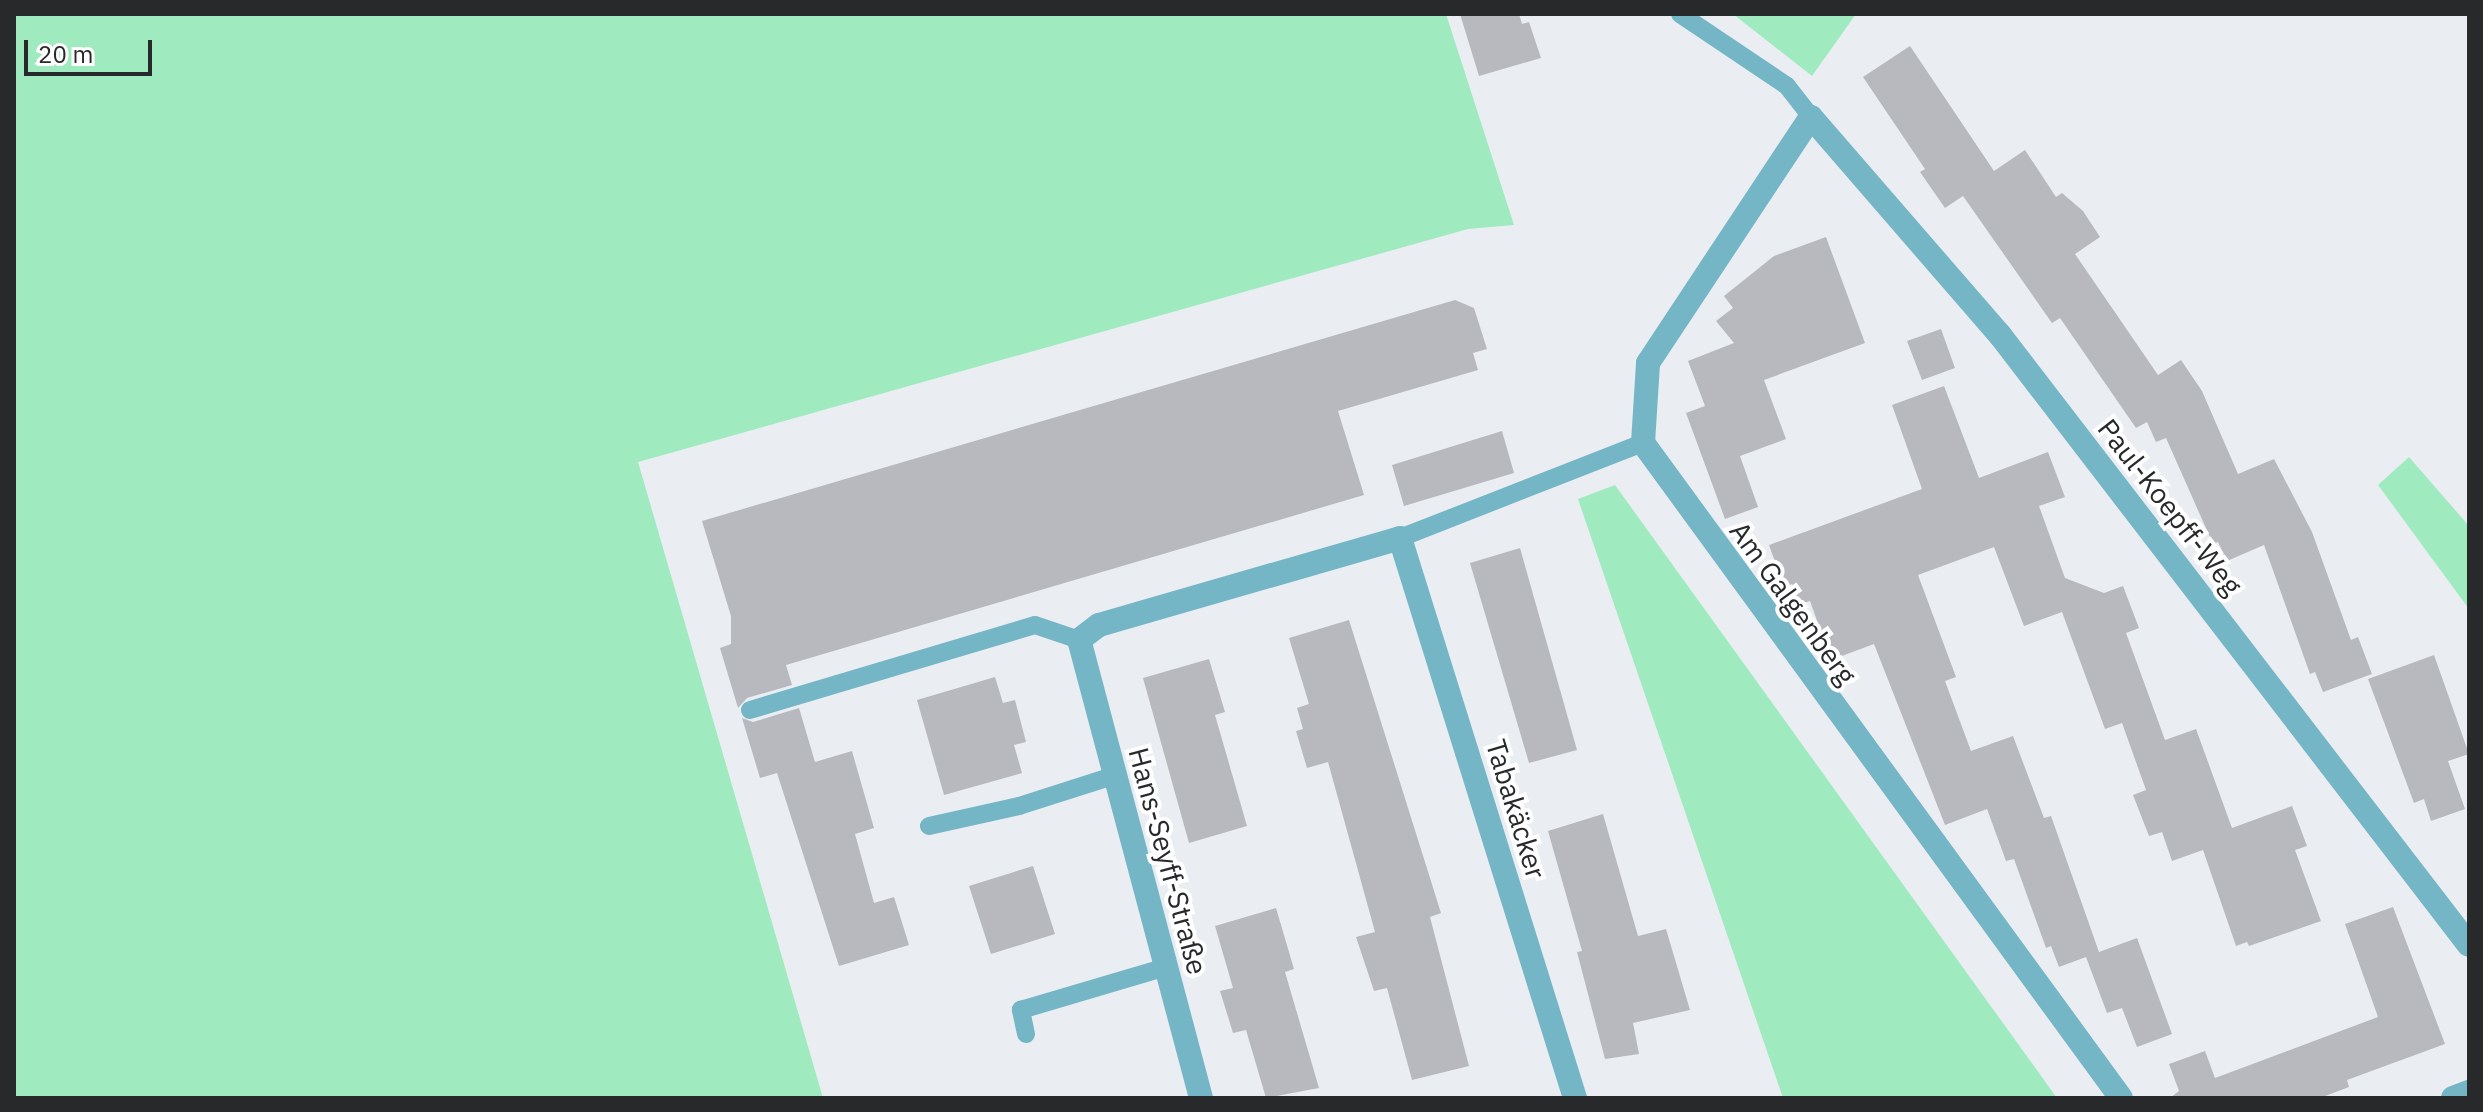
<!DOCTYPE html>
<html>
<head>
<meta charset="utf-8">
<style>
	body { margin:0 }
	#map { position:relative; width:2483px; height:1112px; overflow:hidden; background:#eaedf2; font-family:"IBM Plex Sans",sans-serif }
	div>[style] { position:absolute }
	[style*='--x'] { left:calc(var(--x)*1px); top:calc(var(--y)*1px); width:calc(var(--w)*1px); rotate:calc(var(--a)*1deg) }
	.green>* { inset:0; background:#9febbf }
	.building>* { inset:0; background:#b7b9bf }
	.service>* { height:18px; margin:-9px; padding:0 9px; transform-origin:9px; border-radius:9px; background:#74b6c6 }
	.minor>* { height:24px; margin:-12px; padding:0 12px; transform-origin:12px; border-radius:12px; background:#74b6c6 }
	span { translate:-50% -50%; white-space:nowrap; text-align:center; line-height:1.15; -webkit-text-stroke:8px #fff; paint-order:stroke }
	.street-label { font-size:28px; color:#28292b }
	.frame { position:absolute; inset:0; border:16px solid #28292b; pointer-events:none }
	.scale { position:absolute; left:24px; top:40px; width:128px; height:36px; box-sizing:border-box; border:4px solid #28292b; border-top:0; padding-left:10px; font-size:24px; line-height:28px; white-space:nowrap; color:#28292b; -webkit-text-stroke:6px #fff; paint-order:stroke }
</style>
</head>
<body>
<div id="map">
	<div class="green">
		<div style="clip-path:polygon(14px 14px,1446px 14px,1514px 225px,1468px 229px,638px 462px,823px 1098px,14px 1098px)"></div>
		<div style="clip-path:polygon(1733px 14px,1856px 14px,1812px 76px)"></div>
		<div style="clip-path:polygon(2409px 457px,2469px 526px,2469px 609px,2378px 485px)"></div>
		<div style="clip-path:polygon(1615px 485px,2057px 1098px,1783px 1098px,1578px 499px)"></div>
	</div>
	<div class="building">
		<div style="clip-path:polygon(1460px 14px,1519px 14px,1522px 24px,1529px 22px,1541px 58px,1479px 76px)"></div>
		<div style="clip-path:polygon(1910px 46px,1994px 171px,2025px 150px,2056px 197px,2062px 193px,2083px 211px,2100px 237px,2075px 254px,2158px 375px,2181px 360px,2202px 391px,2238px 474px,2274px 459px,2312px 532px,2351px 640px,2358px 637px,2372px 674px,2323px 692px,2315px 672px,2310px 674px,2264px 545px,2227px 561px,2218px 542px,2213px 544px,2166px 438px,2156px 442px,2147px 422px,2136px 428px,2060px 318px,2052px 323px,1963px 196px,1945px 208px,1920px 172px,1925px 169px,1863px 77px)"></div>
		<div style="clip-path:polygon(1826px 237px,1865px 343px,1764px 380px,1786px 439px,1740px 456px,1758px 507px,1725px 519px,1686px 413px,1705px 406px,1688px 361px,1734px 343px,1716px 321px,1733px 308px,1724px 296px,1774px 256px)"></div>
		<div style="clip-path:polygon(1455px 300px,1474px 308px,1487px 349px,1473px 353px,1478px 370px,1338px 411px,1364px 495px,786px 665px,792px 685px,747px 698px,738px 708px,720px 648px,731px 644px,731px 616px,702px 521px)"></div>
		<div style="clip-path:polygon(1941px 329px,1955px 368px,1922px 380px,1907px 341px)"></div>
		<div style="clip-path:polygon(1944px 386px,1979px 478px,2048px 452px,2065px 497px,2039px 506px,2065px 578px,2104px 593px,2123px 586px,2139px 628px,2126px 633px,2165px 740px,2196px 729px,2232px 828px,2292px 806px,2307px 846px,2295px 850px,2321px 921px,2249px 946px,2247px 942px,2236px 946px,2203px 850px,2172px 861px,2162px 832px,2149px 836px,2133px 795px,2146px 790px,2122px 723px,2105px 729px,2062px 612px,2024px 626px,1994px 547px,1918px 575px,1956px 677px,1945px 681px,1971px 751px,2013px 736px,2044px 818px,2051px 816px,2099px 952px,2137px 938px,2172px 1034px,2137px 1047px,2122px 1008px,2107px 1013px,2086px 957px,2059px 967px,2051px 946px,2046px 948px,2014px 859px,2006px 861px,1987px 809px,1945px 825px,1874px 644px,1831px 660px,1810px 601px,1800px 604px,1792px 584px,1784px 587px,1769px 545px,1922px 489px,1892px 405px)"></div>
		<div style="clip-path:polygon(1502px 431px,1514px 473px,1404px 506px,1392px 465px)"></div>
		<div style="clip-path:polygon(1520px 548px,1577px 750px,1529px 763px,1470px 563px)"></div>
		<div style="clip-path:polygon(1349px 620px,1441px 913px,1430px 917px,1469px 1066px,1412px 1080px,1387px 988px,1374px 991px,1356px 937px,1375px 932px,1328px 762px,1307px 768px,1296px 731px,1303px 729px,1297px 708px,1309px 704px,1289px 638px)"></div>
		<div style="clip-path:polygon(2434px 655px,2469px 754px,2448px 761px,2465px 809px,2431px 821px,2424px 799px,2414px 803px,2368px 679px)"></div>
		<div style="clip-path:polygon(1209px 659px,1225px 712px,1215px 715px,1247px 826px,1189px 843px,1143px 678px)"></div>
		<div style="clip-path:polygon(995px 677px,1003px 703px,1015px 700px,1026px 742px,1014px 745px,1022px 773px,944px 795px,917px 700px)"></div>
		<div style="clip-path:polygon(799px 708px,815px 762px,852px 751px,874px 828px,855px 834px,874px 903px,894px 897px,909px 945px,839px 966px,777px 773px,760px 778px,742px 718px,753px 722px)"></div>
		<div style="clip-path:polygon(1603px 814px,1638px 936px,1666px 929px,1690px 1010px,1633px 1023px,1639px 1054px,1605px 1059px,1577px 952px,1582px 951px,1548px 831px)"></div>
		<div style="clip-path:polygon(1033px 866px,1055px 934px,991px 954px,969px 886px)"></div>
		<div style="clip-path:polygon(2393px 907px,2445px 1044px,2347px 1080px,2349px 1087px,2320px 1098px,2170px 1098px,2179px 1091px,2169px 1064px,2205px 1051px,2215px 1078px,2378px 1017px,2345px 924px)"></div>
		<div style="clip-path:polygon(1276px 908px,1294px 969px,1285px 972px,1319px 1088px,1266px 1098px,1246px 1030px,1233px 1033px,1220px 991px,1233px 988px,1215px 926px)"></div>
	</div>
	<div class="service">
		<div style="--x:1680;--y:14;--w:129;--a:33.9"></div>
		<div style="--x:1787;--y:86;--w:39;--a:52"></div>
		<div style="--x:1400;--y:538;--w:261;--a:-21.4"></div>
		<div style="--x:750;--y:710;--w:297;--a:-16.6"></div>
		<div style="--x:1035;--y:625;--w:46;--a:18.8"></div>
		<div style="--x:929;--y:826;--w:92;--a:-12.5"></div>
		<div style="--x:1019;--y:806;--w:99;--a:-17.7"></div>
		<div style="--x:1026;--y:1034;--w:25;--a:-102"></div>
		<div style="--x:1021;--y:1010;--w:151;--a:-16.5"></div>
	</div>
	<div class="minor">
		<div style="--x:1201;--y:1098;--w:474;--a:-104.9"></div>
		<div style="--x:1079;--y:640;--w:25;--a:-37"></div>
		<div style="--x:1099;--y:625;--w:313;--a:-16.1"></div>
		<div style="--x:1400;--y:538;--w:587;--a:72.65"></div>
		<div style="--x:2121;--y:1098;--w:811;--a:-126.12"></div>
		<div style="--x:1643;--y:443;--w:80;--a:-86.4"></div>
		<div style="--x:1648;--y:363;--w:295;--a:-56.5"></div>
		<div style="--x:1811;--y:117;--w:289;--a:49.1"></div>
		<div style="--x:2000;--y:335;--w:769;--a:52.45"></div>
		<div style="--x:2453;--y:1098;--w:17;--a:-21"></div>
	</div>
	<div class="street-label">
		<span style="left:2170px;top:507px;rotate:52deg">Paul-Koepff-Weg</span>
		<span style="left:1793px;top:603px;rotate:54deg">Am Galgenberg</span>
		<span style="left:1516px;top:809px;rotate:73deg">Tabakäcker</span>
		<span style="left:1168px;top:861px;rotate:75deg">Hans-Seyff-Straße</span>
	</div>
	<div class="frame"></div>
	<div class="scale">20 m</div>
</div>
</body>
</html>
